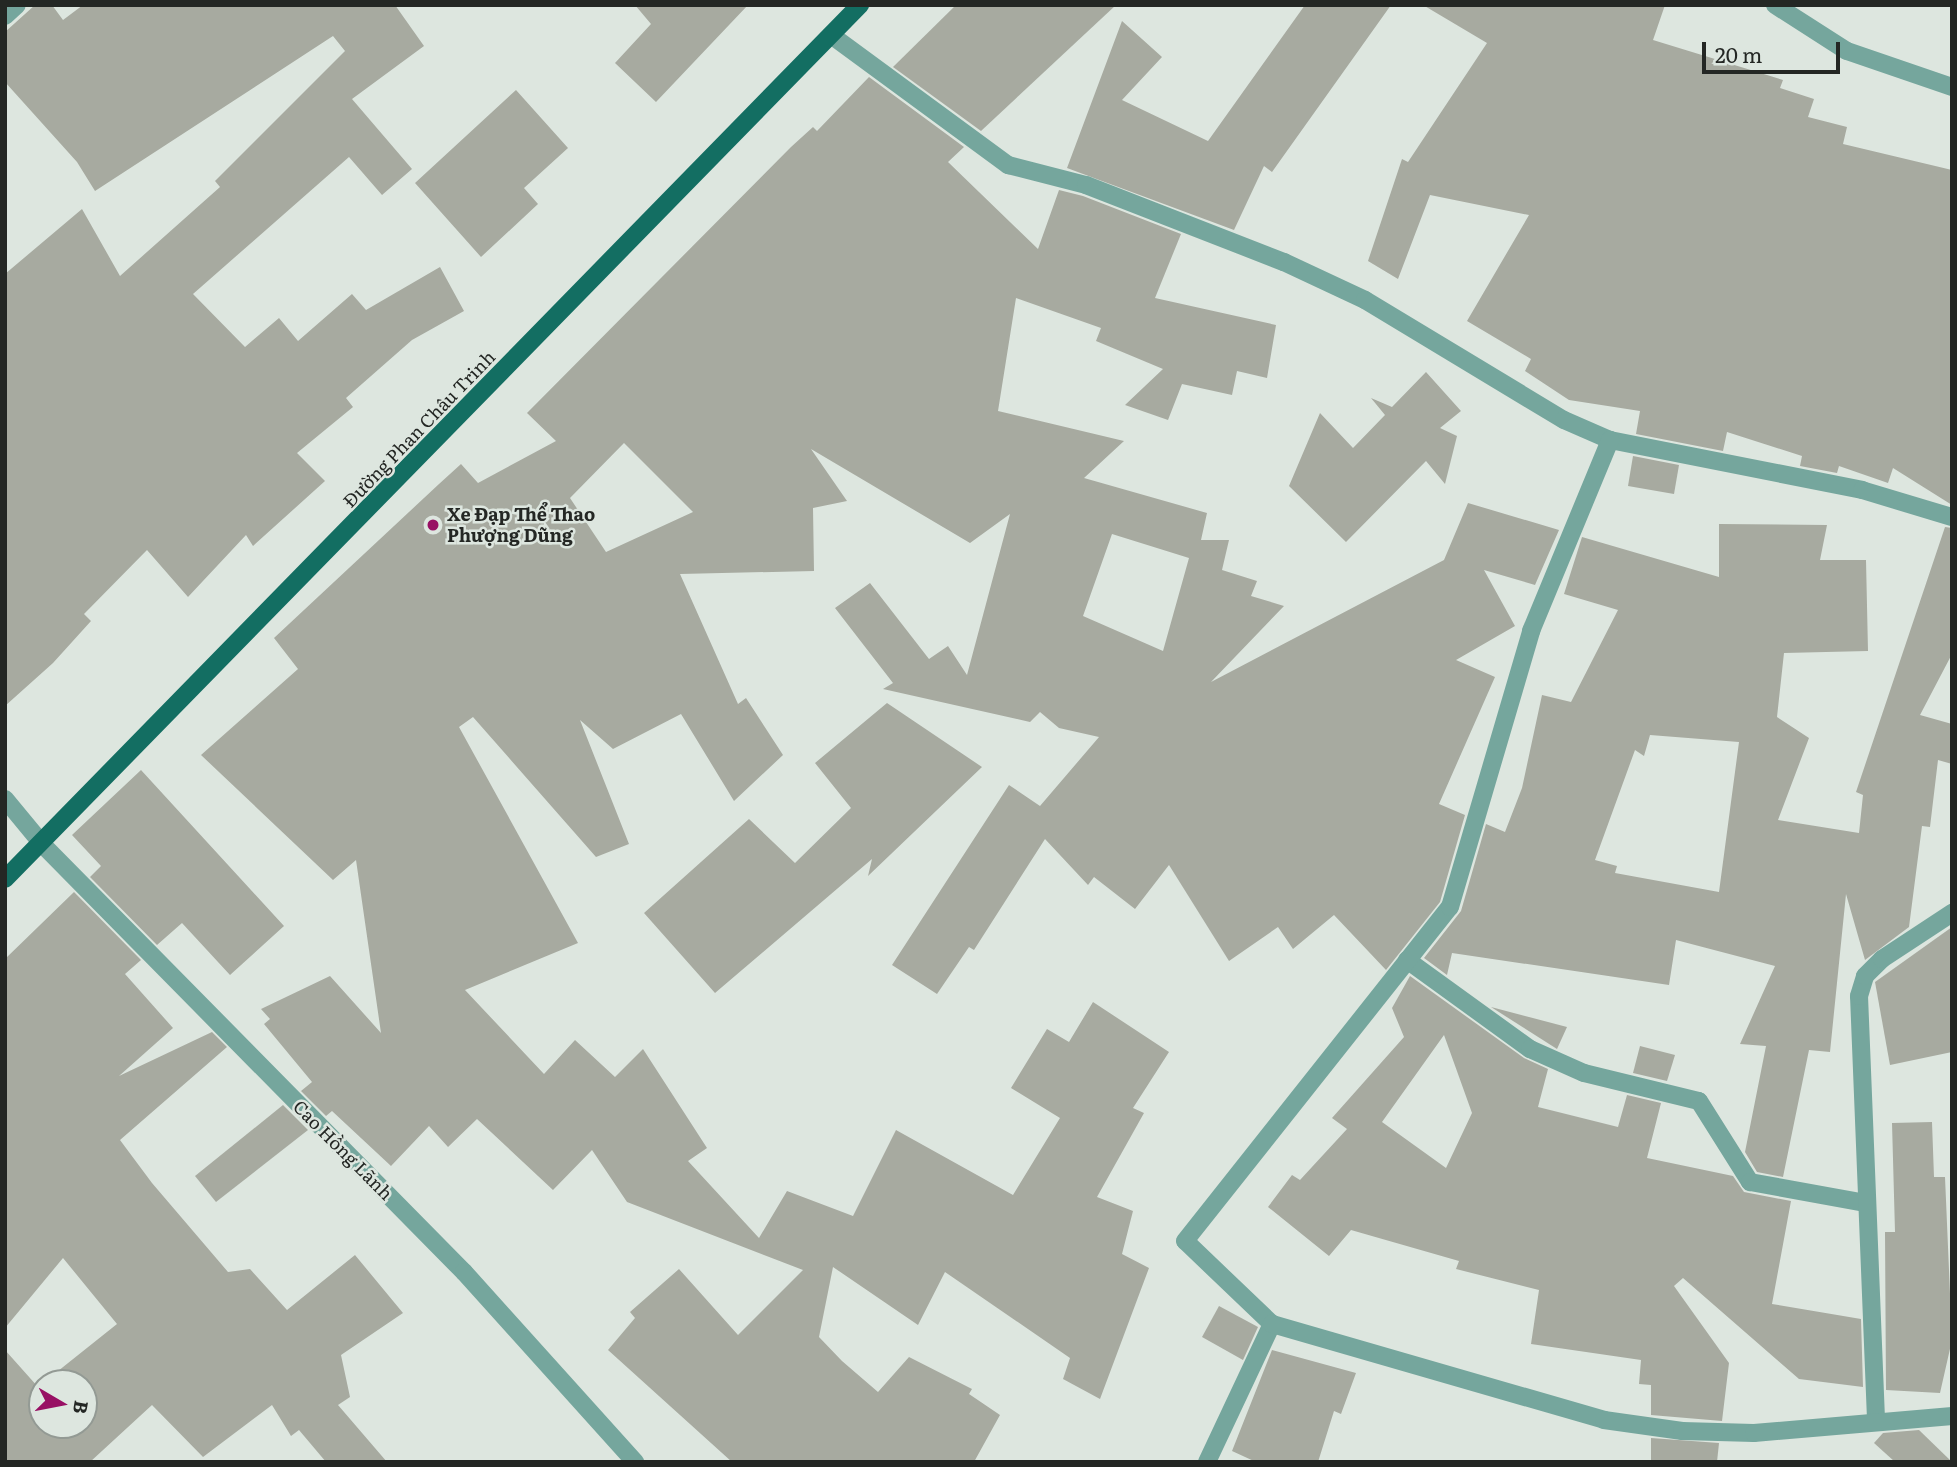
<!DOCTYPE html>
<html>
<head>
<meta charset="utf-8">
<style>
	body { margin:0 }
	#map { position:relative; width:1957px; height:1467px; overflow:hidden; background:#dde6df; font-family:Literata,serif }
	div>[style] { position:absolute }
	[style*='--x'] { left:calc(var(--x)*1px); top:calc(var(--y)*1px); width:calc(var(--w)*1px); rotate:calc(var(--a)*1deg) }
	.building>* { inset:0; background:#a7aaa0 }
	.minor>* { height:18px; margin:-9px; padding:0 9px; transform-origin:9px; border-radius:9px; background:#75a69d }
	.major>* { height:18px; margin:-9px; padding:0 9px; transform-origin:9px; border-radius:9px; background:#136e62 }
	.dots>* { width:19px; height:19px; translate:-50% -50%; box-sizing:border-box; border:4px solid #dde6df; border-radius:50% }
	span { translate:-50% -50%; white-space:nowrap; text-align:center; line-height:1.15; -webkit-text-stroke:5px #dde6df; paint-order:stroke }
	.street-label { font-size:18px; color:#242724 }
	.poi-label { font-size:18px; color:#242724; font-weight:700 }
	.left { translate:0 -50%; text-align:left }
	.frame { position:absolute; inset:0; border:7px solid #242724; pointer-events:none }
	.north { position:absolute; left:28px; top:1369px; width:70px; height:70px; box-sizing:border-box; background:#dde6df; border:2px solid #939a94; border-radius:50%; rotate:100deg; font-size:19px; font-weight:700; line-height:28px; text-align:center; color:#242724 }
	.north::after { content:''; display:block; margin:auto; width:24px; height:32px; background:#981064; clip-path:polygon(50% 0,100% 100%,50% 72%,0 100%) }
	.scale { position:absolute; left:1702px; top:42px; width:138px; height:32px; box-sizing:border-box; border:4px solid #242724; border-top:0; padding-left:9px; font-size:21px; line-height:24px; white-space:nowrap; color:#242724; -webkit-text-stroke:5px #dde6df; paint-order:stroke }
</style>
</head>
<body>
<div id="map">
	<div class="building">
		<div style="clip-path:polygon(35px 5px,52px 5px,63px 20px,83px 5px,395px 5px,424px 46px,352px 99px,412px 169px,382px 195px,349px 157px,193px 294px,245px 347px,279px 318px,298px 341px,352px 294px,366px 310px,440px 267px,464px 311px,412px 340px,346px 398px,353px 407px,297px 453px,325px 481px,253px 546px,246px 535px,188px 597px,147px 550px,84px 614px,91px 621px,53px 663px,5px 706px,5px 274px,82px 209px,120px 276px,220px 187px,215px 181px,345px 51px,333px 36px,95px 191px,77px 162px,5px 82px,5px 32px)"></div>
		<div style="clip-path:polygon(635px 5px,748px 5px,656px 102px,615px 63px,651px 24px)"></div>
		<div style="clip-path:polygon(956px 5px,1116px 5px,981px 131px,893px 67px)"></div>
		<div style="clip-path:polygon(1305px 5px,1391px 5px,1272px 172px,1264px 166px,1234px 230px,1067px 168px,1122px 21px,1162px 57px,1122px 100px,1208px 141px)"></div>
		<div style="clip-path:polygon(1423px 5px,1665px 5px,1653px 40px,1783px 80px,1780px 88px,1814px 99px,1808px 117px,1847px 127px,1843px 144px,1952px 170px,1952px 505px,1893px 468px,1888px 483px,1839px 466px,1837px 473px,1800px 466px,1802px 456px,1727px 432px,1723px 451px,1636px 434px,1640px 411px,1569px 400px,1525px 371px,1531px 359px,1467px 321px,1529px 215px,1430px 195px,1398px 279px,1368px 261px,1402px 159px,1408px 162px,1487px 43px)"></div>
		<div style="clip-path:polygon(evenodd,869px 77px,964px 147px,948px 162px,1038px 249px,1059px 190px,1083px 196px,1181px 234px,1155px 298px,1276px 325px,1267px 378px,1237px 371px,1232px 395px,1182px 384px,1168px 420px,1125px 405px,1163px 369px,1096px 341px,1101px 328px,1016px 298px,998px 411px,1124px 441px,1084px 478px,1207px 513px,1201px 540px,1229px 540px,1222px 570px,1257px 581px,1251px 596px,1284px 606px,1211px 682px,1444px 560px,1468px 503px,1559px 530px,1535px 585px,1484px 570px,1515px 626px,1456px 660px,1495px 677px,1439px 804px,1465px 815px,1440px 902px,1386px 970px,1334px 915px,1293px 949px,1278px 927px,1229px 961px,1169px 865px,1135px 909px,1094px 877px,1088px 885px,1045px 839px,974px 950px,969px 947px,937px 994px,892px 965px,1009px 785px,1040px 806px,1099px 737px,1059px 728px,1040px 712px,1030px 722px,883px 689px,893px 683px,835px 608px,870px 583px,929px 659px,948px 646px,967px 675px,1010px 514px,970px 543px,811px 449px,847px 501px,813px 508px,814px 571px,680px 574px,738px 704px,746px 698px,783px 755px,734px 801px,681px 714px,613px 749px,580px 720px,629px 844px,596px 857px,473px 717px,459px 727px,578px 943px,465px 990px,544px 1074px,575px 1040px,615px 1077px,643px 1049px,707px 1148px,688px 1161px,759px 1238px,787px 1191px,853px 1216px,896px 1130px,1013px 1195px,1060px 1118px,1011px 1088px,1047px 1029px,1069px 1042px,1093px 1002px,1169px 1052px,1133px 1108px,1144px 1113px,1097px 1197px,1133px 1211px,1122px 1254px,1149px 1268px,1100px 1399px,1063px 1379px,1070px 1358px,945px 1272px,918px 1325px,833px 1267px,819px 1337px,842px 1361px,878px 1392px,909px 1357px,972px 1389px,969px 1394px,1000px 1415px,974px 1462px,732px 1462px,608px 1350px,635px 1318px,630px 1312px,679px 1269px,738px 1335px,803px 1270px,627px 1202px,592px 1150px,553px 1190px,477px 1119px,448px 1147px,429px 1126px,391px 1166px,332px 1111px,326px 1116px,301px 1091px,312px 1082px,264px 1024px,270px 1019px,261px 1009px,330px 976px,381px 1033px,356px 860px,333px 880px,201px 755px,298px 669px,274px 638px,439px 484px,461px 464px,478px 483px,556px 441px,527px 413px,791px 147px,813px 127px,817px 131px,869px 77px,624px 443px,693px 512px,606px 552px,570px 498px,624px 443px,869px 77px,1112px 534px,1189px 558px,1163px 651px,1083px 616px,1112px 534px)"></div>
		<div style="clip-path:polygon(516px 90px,568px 148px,524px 188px,538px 204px,481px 257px,415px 183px)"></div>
		<div style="clip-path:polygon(1426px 372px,1461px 411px,1440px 428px,1457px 436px,1445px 484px,1426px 461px,1346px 542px,1289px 486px,1320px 413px,1353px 448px,1385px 415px,1371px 398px,1392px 407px)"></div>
		<div style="clip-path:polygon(1633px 456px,1679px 465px,1674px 494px,1628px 486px)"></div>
		<div style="clip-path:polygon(evenodd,1719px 524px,1827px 525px,1820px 560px,1866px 560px,1868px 651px,1784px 653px,1777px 717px,1809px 738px,1778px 820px,1859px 833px,1863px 795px,1856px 792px,1945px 527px,1952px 528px,1952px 654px,1920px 715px,1952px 724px,1952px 764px,1938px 760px,1930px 827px,1922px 826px,1909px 927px,1865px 960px,1846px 894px,1830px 1052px,1809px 1050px,1783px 1177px,1757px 1172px,1745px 1152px,1766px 1046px,1740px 1044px,1775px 966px,1676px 940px,1669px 985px,1452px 953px,1447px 975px,1424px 958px,1461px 911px,1486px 824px,1505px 832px,1522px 788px,1542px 695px,1571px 702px,1618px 610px,1564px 594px,1582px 537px,1719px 577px,1719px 524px,1650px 735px,1739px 742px,1719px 892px,1615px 873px,1617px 866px,1595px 860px,1635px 750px,1644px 756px,1650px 735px)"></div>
		<div style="clip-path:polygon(887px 703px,982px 767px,868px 876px,872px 859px,715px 993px,644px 913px,749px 819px,795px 863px,851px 808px,815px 763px)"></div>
		<div style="clip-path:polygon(141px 770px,284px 926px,230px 975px,182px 923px,157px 945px,90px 877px,101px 866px,72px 835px)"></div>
		<div style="clip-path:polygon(74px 892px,141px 960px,125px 974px,173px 1028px,119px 1076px,212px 1032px,227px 1047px,120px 1140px,152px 1183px,228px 1272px,250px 1269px,287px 1310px,355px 1255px,403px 1313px,341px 1355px,350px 1397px,338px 1405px,387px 1462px,326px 1462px,299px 1430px,291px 1436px,272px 1405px,203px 1457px,152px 1405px,90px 1462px,5px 1462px,5px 1350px,38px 1387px,42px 1384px,42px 1425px,84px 1425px,84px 1383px,43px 1383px,117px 1324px,63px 1258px,5px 1328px,5px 959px)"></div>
		<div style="clip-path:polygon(1952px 927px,1952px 1052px,1890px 1065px,1875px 982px)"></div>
		<div style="clip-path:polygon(evenodd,1410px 976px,1524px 1058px,1548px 1069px,1538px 1107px,1618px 1127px,1627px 1095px,1661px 1103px,1647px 1158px,1733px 1176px,1744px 1192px,1791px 1201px,1772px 1304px,1861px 1319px,1863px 1387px,1799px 1379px,1683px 1278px,1674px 1286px,1729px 1363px,1722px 1421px,1651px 1415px,1651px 1385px,1639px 1384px,1641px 1360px,1531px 1344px,1539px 1290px,1456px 1269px,1459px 1261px,1351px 1230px,1329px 1256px,1268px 1207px,1292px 1175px,1300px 1180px,1347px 1129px,1332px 1118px,1404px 1037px,1392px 1008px,1410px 976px,1444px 1035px,1472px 1113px,1446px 1168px,1382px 1122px,1444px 1035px)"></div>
		<div style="clip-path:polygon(1491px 1007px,1567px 1027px,1557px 1049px)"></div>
		<div style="clip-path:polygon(1640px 1046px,1675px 1055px,1667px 1081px,1633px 1073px)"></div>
		<div style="clip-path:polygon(283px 1105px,308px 1130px,216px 1202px,195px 1176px)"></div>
		<div style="clip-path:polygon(1932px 1122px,1934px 1177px,1945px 1177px,1952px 1340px,1940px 1393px,1886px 1390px,1885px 1232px,1895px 1232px,1892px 1123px)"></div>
		<div style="clip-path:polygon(1219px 1306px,1258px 1327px,1243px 1360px,1202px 1337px)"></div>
		<div style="clip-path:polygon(1272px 1350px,1356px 1373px,1341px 1414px,1334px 1411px,1318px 1462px,1256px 1462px,1232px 1451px)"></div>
		<div style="clip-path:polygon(1919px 1430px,1952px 1462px,1895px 1462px,1874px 1443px,1883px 1433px)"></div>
		<div style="clip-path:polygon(1651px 1438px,1719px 1443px,1717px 1462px,1651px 1462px)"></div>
	</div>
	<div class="minor">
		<div style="--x:1775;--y:5;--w:85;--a:32.6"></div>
		<div style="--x:1847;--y:51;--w:111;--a:18.9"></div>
		<div style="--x:5;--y:16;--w:16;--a:-43"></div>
		<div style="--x:831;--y:35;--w:220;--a:36.3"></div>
		<div style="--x:1008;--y:165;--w:81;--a:14.4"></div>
		<div style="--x:1086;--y:185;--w:212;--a:21.3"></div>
		<div style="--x:1284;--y:262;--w:89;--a:25.1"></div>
		<div style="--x:1365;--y:300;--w:232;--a:31.1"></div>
		<div style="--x:1564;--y:420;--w:50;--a:23.5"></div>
		<div style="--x:1610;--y:440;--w:257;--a:11.2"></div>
		<div style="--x:1862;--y:490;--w:94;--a:16.7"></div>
		<div style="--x:5;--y:799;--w:60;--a:50.4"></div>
		<div style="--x:43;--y:845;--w:600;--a:45.41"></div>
		<div style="--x:464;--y:1272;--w:256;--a:48"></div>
		<div style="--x:1407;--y:960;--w:152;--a:35.9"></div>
		<div style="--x:1530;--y:1049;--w:59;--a:24"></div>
		<div style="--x:1584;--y:1073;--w:118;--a:13.7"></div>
		<div style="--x:1699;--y:1101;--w:96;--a:57.8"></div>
		<div style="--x:1750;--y:1182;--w:118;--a:10.3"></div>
		<div style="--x:1272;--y:1324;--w:120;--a:-136.3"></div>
		<div style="--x:1185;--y:1241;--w:426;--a:-51.6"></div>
		<div style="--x:1450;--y:907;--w:288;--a:-73.6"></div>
		<div style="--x:1531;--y:631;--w:207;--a:-67.5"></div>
		<div style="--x:1876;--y:1419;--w:423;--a:-92.3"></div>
		<div style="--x:1859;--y:996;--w:21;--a:-73"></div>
		<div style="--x:1865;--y:976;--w:24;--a:-45"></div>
		<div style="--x:1882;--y:959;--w:84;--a:-33.3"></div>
		<div style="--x:1207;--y:1462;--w:153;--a:-64.8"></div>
		<div style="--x:1272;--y:1324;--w:346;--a:16.1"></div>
		<div style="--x:1604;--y:1420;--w:79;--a:8"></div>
		<div style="--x:1682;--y:1431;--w:72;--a:1.6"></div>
		<div style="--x:1754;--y:1433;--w:199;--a:-4.9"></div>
	</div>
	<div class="major">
		<div style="--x:5;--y:879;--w:1223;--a:-45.63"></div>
	</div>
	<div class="dots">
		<div style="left:433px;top:525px;background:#981064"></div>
	</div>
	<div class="street-label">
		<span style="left:419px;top:429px;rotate:-46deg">Đường Phan Châu Trinh</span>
		<span style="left:343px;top:1150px;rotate:45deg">Cao Hồng Lãnh</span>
	</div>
	<div class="poi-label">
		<span class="left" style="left:447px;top:525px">Xe Đạp Thể Thao<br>Phượng Dũng</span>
	</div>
	<div class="frame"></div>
	<div class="north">B</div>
	<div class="scale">20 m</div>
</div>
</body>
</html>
